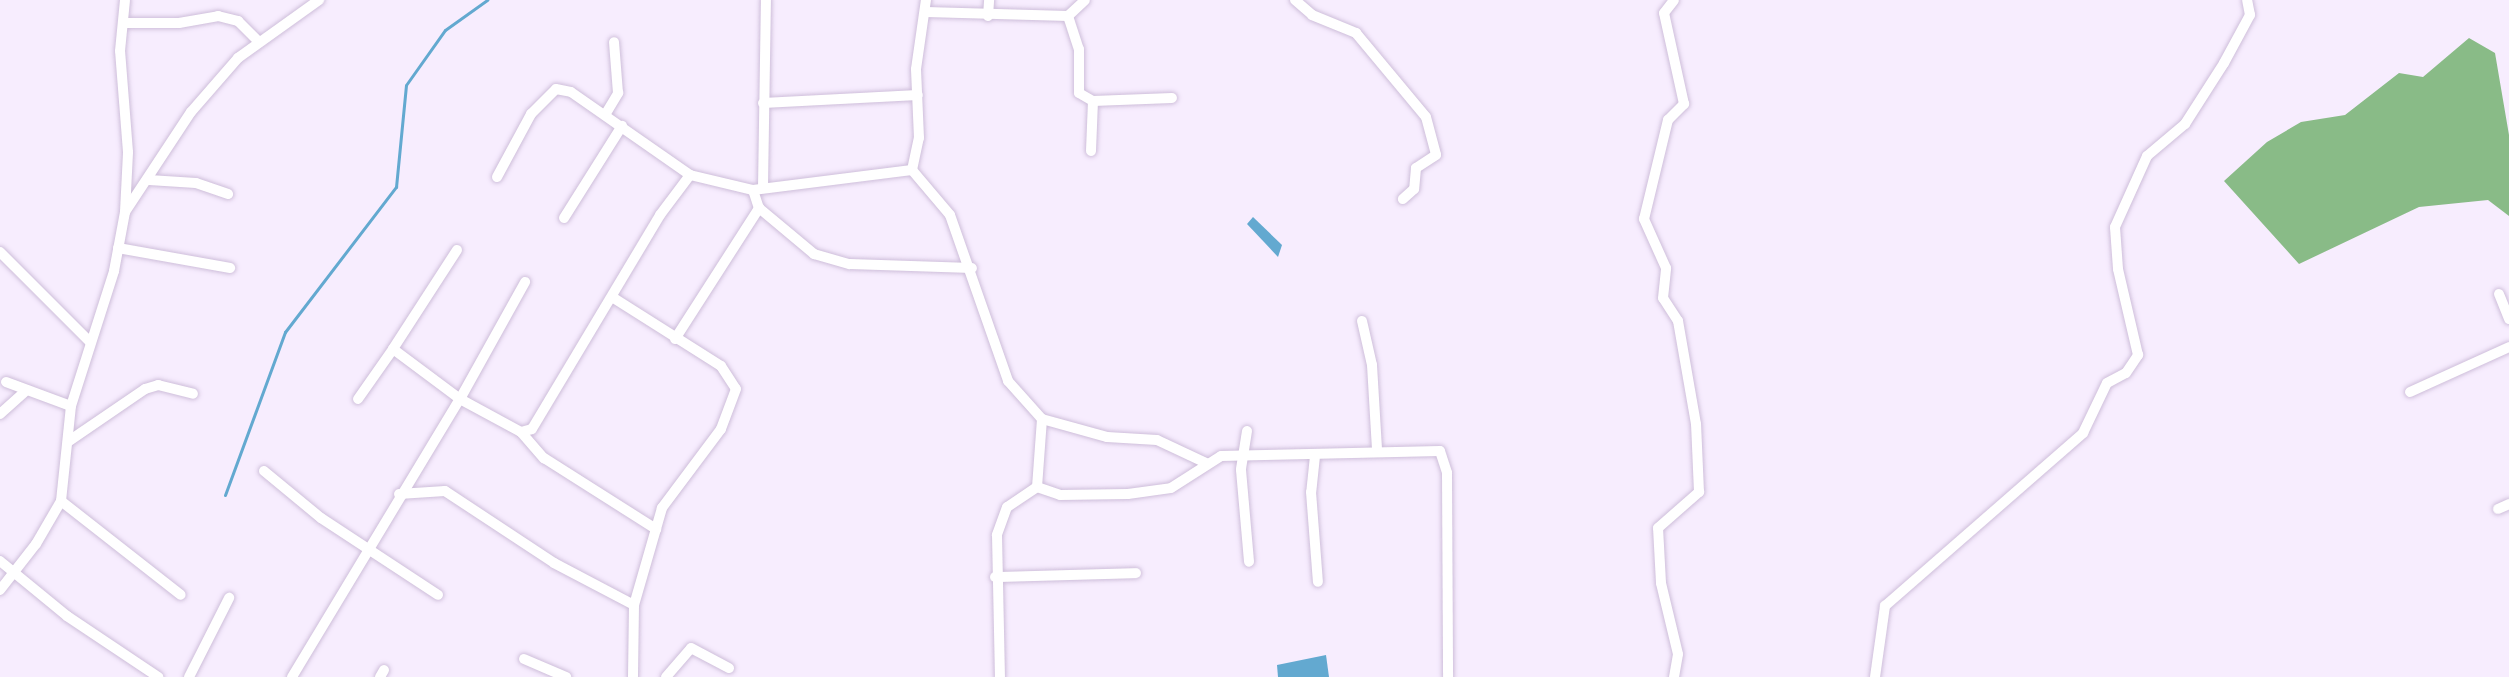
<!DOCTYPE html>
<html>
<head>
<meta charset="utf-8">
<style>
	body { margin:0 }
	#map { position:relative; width:2509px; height:677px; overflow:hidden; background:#f7edfe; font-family:"Archivo Narrow",sans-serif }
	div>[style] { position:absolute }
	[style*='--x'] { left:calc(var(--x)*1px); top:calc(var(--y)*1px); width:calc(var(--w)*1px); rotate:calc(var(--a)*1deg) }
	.forest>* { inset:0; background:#89bb87 }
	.water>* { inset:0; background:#63a9d0 }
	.stream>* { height:3px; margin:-1.5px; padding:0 1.5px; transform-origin:1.5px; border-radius:1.5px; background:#63a9d0 }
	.roads { filter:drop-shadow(0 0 2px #cebeda) drop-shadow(0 0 2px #cebeda) }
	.street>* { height:10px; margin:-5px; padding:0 5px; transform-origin:5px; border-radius:5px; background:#fff }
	span { translate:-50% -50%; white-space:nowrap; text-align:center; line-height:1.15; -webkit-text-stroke:5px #fff; paint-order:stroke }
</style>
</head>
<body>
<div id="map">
	<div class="forest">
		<div style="clip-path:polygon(2469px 38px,2495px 53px,2509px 135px,2509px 216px,2488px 200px,2419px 207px,2299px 264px,2224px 181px,2267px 142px,2301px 122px,2345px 115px,2399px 73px,2423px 77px)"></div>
	</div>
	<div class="water">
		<div style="clip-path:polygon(1253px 217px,1282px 245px,1278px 257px,1247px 224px)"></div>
		<div style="clip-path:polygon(1326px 655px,1329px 677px,1278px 677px,1277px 665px)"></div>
	</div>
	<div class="stream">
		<div style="--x:225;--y:495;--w:174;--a:-69.8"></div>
		<div style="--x:285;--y:332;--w:183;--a:-52.6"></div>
		<div style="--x:396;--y:187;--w:102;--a:-84.4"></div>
		<div style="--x:406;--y:85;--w:67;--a:-54.7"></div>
		<div style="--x:445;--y:30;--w:52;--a:-35.5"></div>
	</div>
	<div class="roads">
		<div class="street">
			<div style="--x:1295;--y:0;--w:23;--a:41"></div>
			<div style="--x:1312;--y:15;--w:48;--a:22.2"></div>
			<div style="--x:1356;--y:33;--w:109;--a:50.2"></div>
			<div style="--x:1426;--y:117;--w:39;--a:75"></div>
			<div style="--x:1436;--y:155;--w:24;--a:147"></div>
			<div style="--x:1416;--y:168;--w:21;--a:95"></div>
			<div style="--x:1414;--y:189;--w:15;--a:138"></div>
			<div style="--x:926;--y:12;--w:142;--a:1.6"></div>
			<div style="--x:1068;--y:16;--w:23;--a:-43"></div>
			<div style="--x:988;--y:16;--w:16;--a:-86"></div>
			<div style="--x:1068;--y:16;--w:35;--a:72"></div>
			<div style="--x:1079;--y:49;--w:44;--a:90"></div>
			<div style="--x:1079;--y:93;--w:16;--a:30"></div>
			<div style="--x:1093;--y:101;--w:50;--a:92.3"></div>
			<div style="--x:123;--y:23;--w:56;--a:0"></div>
			<div style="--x:179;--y:23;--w:40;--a:-10"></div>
			<div style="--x:218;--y:16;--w:21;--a:14"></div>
			<div style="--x:238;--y:21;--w:28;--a:45"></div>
			<div style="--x:1093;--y:101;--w:79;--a:-2.2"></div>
			<div style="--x:763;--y:103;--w:155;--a:-3"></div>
			<div style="--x:605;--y:115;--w:26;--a:-59"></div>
			<div style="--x:618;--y:93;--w:51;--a:-94.5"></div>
			<div style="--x:912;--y:170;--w:33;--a:-78"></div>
			<div style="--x:919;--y:138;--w:69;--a:-92.5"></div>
			<div style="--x:916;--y:69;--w:70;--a:-81.8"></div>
			<div style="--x:497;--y:177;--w:72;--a:-61.6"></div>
			<div style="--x:531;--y:114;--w:35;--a:-45"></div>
			<div style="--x:556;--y:89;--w:15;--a:11"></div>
			<div style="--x:571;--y:92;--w:145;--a:34.9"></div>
			<div style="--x:149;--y:180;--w:47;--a:3.7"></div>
			<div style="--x:196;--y:183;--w:34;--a:19"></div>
			<div style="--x:763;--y:187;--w:187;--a:-89.1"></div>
			<div style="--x:753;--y:190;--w:19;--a:72"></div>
			<div style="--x:759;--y:208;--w:72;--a:39.9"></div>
			<div style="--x:814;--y:254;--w:37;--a:16"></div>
			<div style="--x:850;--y:264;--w:122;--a:1.9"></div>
			<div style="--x:125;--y:212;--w:120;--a:-56.6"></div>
			<div style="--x:191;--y:112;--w:72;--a:-49"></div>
			<div style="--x:238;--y:58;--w:100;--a:-35.6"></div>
			<div style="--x:564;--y:218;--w:109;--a:-57.8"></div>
			<div style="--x:118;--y:248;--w:114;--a:10.1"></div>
			<div style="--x:457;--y:250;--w:118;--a:122.9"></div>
			<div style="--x:393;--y:349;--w:84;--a:36.7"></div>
			<div style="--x:460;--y:399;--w:134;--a:-60.9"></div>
			<div style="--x:0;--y:252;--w:127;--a:45"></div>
			<div style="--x:2499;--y:294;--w:27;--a:68"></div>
			<div style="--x:612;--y:297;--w:129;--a:32.3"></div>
			<div style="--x:721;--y:366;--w:27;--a:57"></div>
			<div style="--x:736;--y:389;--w:43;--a:110.6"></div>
			<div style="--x:721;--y:429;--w:99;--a:126.8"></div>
			<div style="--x:662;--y:508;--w:101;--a:106.1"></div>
			<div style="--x:634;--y:605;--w:72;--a:90.8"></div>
			<div style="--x:1362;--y:321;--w:45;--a:77.2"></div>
			<div style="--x:1372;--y:365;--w:84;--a:86.6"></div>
			<div style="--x:675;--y:339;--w:156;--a:-57.3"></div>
			<div style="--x:6;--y:382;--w:69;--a:20.3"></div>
			<div style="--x:2410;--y:392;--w:109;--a:-24.4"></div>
			<div style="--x:358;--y:399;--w:61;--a:-55"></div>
			<div style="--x:0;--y:414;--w:36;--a:-42"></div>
			<div style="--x:1042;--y:419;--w:67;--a:15.5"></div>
			<div style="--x:1107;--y:437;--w:50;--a:3.4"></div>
			<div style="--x:1157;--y:440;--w:56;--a:25.2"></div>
			<div style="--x:1247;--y:431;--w:39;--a:99"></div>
			<div style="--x:1241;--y:470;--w:92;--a:85"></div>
			<div style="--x:521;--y:432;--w:35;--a:49"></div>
			<div style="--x:544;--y:458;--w:133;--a:32.4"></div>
			<div style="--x:69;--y:441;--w:92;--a:-34.4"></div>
			<div style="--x:145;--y:389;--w:14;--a:-17"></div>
			<div style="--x:158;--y:385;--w:36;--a:14"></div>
			<div style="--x:1315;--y:456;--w:36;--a:96"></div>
			<div style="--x:1311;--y:492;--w:90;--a:85.6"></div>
			<div style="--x:264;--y:471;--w:74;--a:39.5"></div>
			<div style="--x:321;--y:518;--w:140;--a:33.3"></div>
			<div style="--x:1037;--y:487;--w:24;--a:19"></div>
			<div style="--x:1060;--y:495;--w:68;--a:-0.8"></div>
			<div style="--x:1128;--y:494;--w:43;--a:-7.9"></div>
			<div style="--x:1171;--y:488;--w:59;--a:-32.6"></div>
			<div style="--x:1221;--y:456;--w:219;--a:-1.3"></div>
			<div style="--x:1440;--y:451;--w:23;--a:72"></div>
			<div style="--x:1447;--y:473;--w:204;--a:89.7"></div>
			<div style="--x:399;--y:494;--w:46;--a:-3.7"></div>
			<div style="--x:445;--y:491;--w:131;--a:33.4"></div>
			<div style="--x:554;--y:563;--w:90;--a:27.7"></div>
			<div style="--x:61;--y:501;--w:152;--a:38.1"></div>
			<div style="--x:2498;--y:509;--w:12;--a:-24"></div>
			<div style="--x:0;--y:561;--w:87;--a:39.4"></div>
			<div style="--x:67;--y:616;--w:110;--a:33.8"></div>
			<div style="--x:995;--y:577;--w:141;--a:-1.6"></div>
			<div style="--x:0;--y:590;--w:58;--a:-52"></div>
			<div style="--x:36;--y:544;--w:50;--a:-59.8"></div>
			<div style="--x:61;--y:501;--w:96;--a:-84"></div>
			<div style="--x:71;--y:406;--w:142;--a:-72.3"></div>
			<div style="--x:114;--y:271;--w:60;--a:-79.4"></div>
			<div style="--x:125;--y:212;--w:60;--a:-87.1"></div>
			<div style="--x:128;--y:152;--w:101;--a:-94.5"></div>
			<div style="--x:120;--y:51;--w:51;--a:-84.4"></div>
			<div style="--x:524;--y:659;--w:46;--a:23.2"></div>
			<div style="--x:189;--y:677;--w:89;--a:-63.1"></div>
			<div style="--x:292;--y:677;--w:325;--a:-58.9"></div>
			<div style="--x:460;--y:399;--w:69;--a:28.4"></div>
			<div style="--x:521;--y:432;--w:11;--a:-15"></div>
			<div style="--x:532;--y:429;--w:249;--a:-59.1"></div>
			<div style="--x:660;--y:215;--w:50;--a:-53.1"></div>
			<div style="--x:690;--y:175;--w:65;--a:13.4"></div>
			<div style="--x:753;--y:190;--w:160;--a:-7.2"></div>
			<div style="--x:912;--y:170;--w:59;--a:49.8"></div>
			<div style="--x:950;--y:215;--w:176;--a:70.7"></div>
			<div style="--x:1008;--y:381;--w:51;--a:48.2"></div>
			<div style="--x:1042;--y:419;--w:68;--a:94.2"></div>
			<div style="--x:1037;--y:487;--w:36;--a:146"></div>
			<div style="--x:1007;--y:507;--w:30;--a:110"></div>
			<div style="--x:997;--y:535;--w:142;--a:88.8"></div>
			<div style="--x:380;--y:677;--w:8;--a:-60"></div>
			<div style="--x:666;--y:677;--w:38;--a:-49"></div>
			<div style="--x:691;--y:648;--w:43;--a:27.8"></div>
			<div style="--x:1674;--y:677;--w:23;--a:-80"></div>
			<div style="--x:1678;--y:654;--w:73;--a:-103.5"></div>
			<div style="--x:1661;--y:583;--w:55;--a:-93.1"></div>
			<div style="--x:1658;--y:528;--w:55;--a:-41.3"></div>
			<div style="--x:1699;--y:492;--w:68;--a:-92.5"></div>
			<div style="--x:1696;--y:424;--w:105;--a:-99.9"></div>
			<div style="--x:1678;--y:321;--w:27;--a:-123"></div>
			<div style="--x:1663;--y:298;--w:30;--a:-84"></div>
			<div style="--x:1666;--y:268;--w:54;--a:-114.2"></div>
			<div style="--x:1644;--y:219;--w:102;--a:-76.4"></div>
			<div style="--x:1668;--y:120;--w:23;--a:-45"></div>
			<div style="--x:1684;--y:104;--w:93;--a:-102.4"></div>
			<div style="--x:1664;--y:13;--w:16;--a:-52"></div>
			<div style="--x:1875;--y:677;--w:72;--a:-82"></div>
			<div style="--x:1885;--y:606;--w:263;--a:-41.1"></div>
			<div style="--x:2083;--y:433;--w:55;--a:-64.4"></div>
			<div style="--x:2107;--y:383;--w:21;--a:-28"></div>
			<div style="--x:2126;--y:373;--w:22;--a:-56"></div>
			<div style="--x:2138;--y:355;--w:88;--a:-103.1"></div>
			<div style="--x:2118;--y:269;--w:42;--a:-94.1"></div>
			<div style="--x:2115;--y:227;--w:78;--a:-65.7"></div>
			<div style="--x:2147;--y:156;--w:50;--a:-40.1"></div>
			<div style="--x:2185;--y:124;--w:72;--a:-57.4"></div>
			<div style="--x:2224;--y:63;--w:55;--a:-61.6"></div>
			<div style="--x:2250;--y:15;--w:15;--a:-101"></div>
		</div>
	</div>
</div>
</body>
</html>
